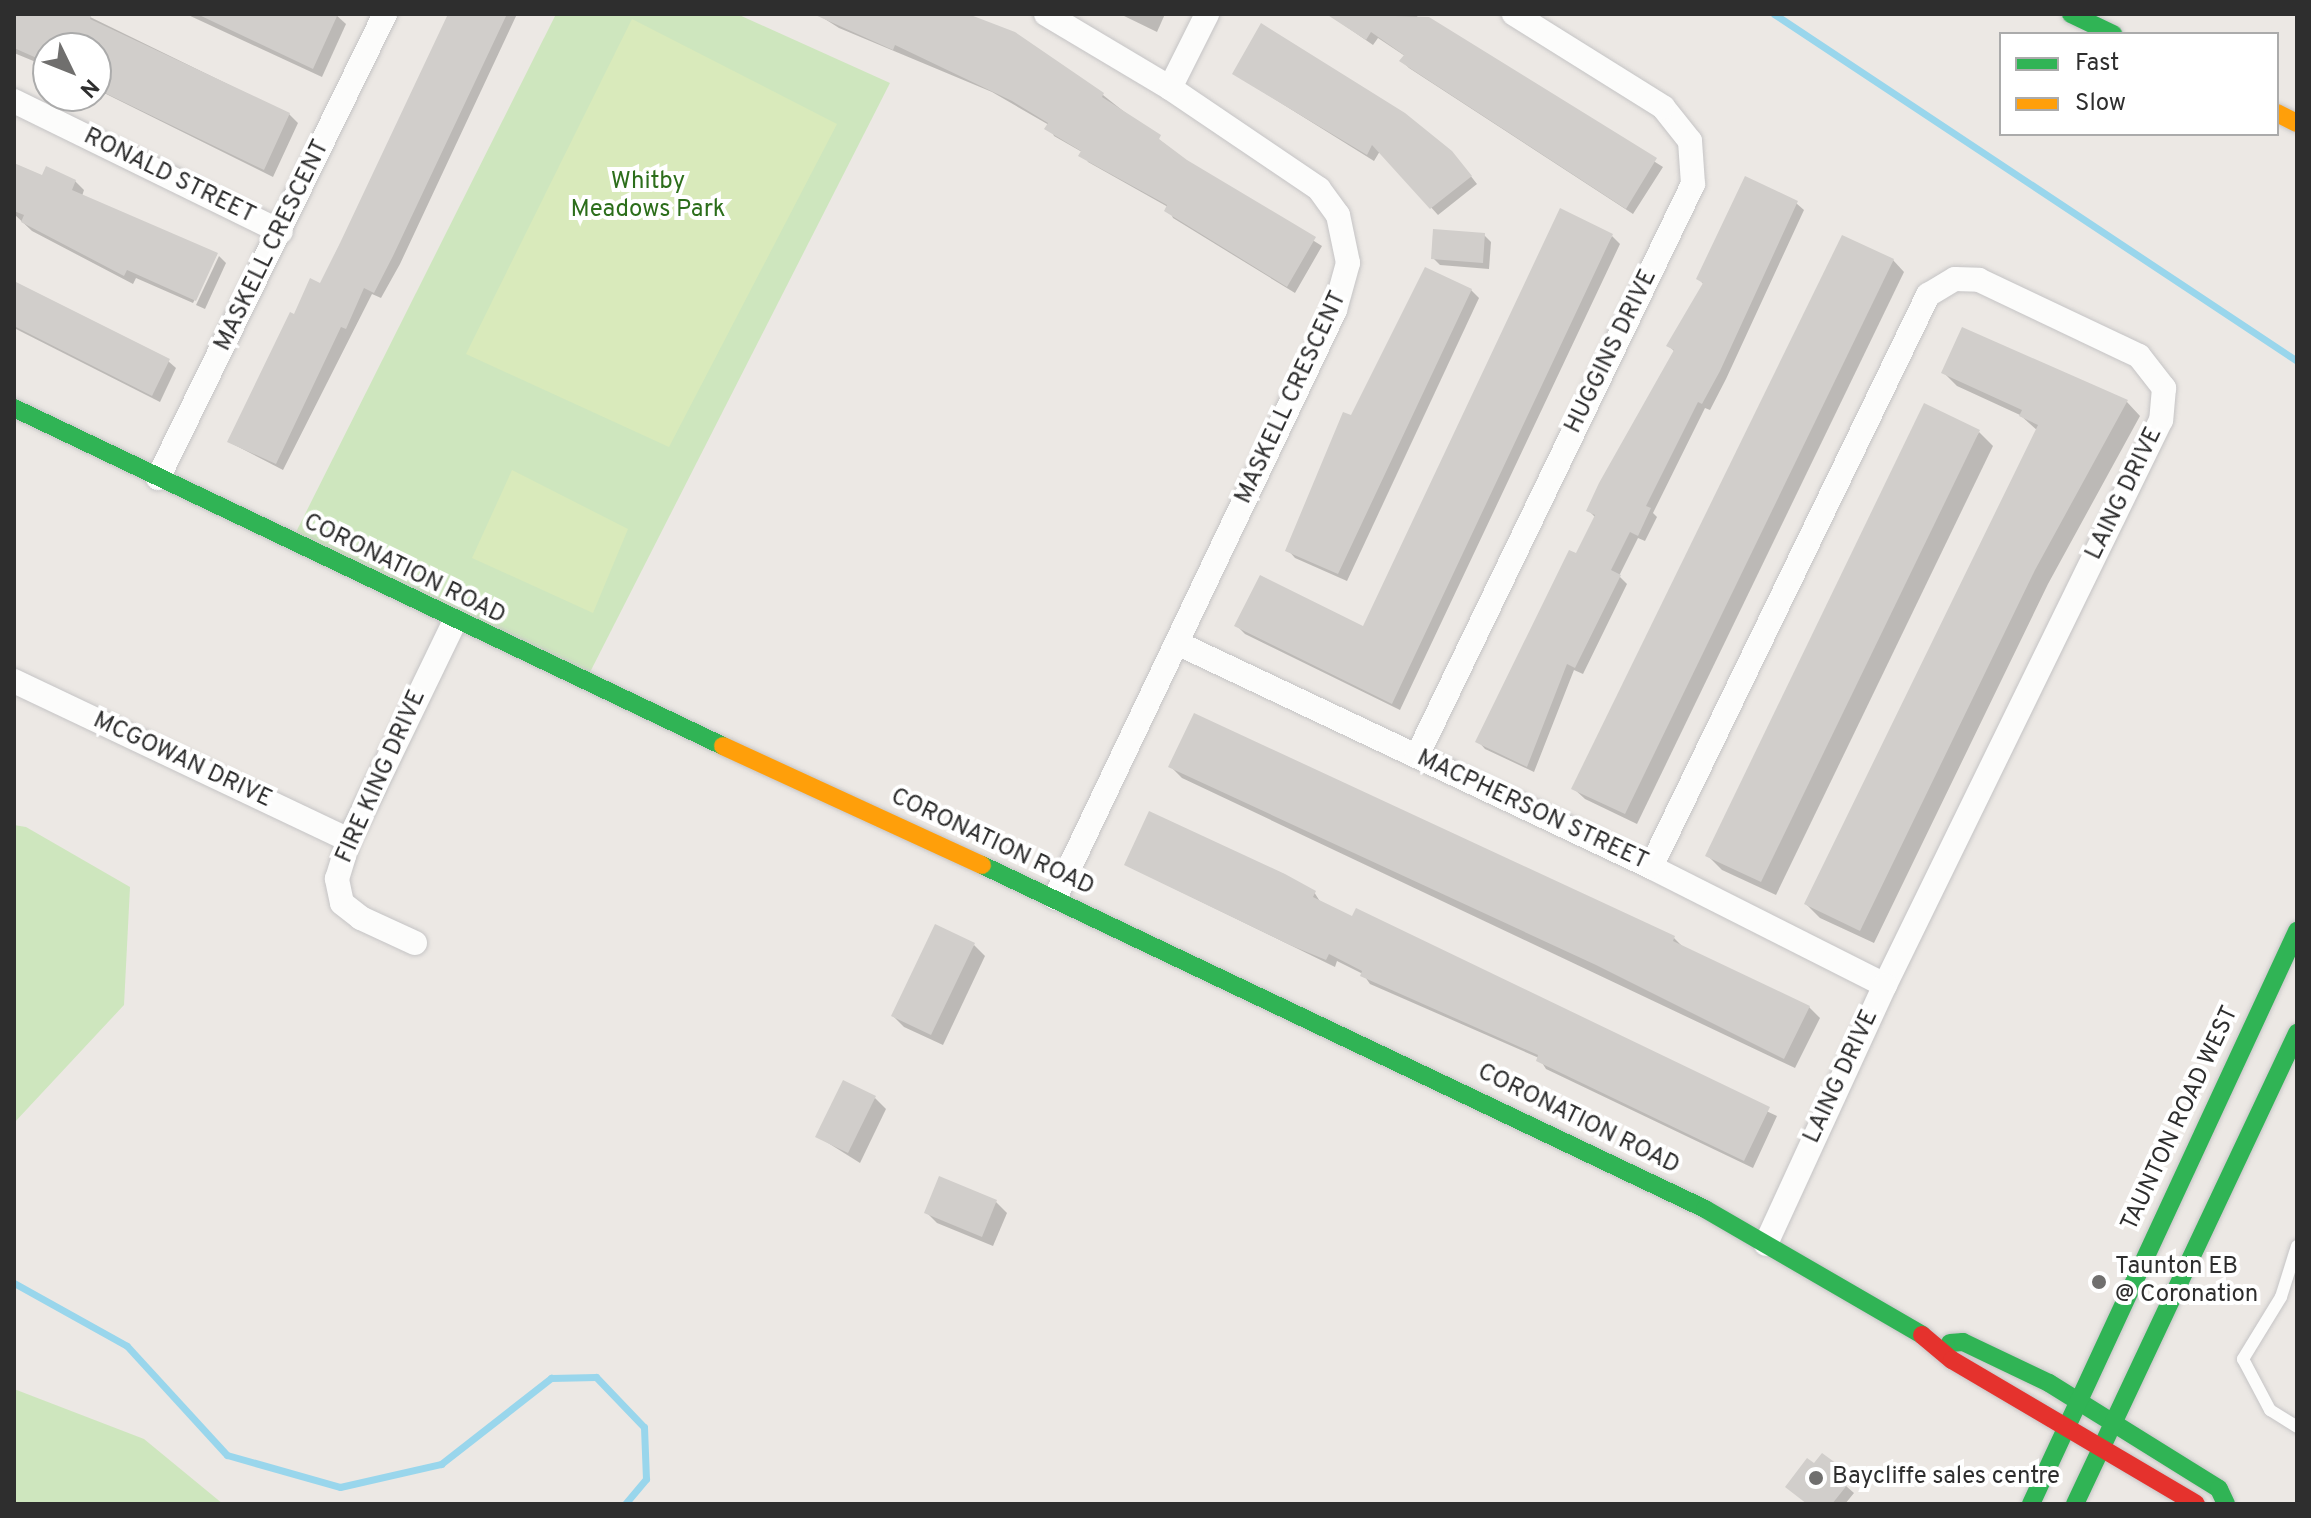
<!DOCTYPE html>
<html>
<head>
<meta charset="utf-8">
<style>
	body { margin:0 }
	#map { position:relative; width:2311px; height:1518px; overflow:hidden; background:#ece8e4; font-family:Overpass,sans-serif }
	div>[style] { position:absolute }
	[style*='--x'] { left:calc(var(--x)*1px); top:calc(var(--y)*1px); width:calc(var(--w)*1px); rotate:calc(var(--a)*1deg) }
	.green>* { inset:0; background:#cee6be }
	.pitch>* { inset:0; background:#d9eabb }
	.shadow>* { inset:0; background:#0003 }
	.stream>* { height:7px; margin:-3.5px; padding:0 3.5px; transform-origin:3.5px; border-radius:3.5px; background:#99d6ec }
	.building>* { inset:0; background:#d1cecb }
	.roads { filter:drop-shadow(0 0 2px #c5c4c5) drop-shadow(0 0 2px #c5c4c5) }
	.lane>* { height:12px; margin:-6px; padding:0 6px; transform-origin:6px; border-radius:6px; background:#fcfcfb }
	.street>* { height:24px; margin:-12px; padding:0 12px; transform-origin:12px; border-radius:12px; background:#fcfcfb }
	.fast>* { height:18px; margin:-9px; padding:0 9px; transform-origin:9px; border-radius:9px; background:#30b455 }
	.slow>* { height:18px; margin:-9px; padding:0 9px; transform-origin:9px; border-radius:9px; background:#ff9f0a }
	.jam>* { height:18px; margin:-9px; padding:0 9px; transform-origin:9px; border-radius:9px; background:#e5322d }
	.dots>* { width:22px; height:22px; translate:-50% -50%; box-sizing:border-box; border:4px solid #fff; border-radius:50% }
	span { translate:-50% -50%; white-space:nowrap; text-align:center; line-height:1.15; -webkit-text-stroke:8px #fff; paint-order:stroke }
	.street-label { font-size:24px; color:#2e2e2e }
	.park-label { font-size:24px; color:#2c6e1b }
	.poi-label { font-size:24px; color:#2e2e2e }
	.left { translate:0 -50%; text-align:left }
	.frame { position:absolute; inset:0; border:16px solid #2e2e2e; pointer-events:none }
	.legend { position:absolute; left:1999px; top:32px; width:280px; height:104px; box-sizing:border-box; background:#fff; border:2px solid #ababab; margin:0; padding:10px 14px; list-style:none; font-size:24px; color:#2e2e2e }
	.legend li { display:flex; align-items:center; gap:16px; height:40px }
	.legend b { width:40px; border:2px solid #ababab }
	.north { position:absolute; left:32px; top:32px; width:80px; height:80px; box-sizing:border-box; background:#fff; border:2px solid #ababab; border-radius:50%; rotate:133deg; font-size:22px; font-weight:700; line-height:32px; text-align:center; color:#2e2e2e }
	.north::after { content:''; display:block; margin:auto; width:28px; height:36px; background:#706f6e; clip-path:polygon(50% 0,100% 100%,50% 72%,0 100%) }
</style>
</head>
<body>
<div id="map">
	<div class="green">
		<div style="clip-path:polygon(556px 14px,737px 14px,890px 83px,585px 682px,291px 542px)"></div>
		<div style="clip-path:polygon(14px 825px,26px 827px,130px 887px,124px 1005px,14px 1123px)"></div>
		<div style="clip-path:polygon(14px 1389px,144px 1439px,223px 1504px,14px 1504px)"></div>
	</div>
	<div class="pitch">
		<div style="clip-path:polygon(632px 19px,837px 124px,669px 447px,466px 354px)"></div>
		<div style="clip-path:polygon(512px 470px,628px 529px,593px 613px,472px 558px)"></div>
	</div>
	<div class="shadow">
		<div style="clip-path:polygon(14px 14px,84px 14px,289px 114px,298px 123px,273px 177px,96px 89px,96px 48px,48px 48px,48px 67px,14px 53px)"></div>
		<div style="clip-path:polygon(186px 14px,335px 14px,346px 24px,322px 77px)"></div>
		<div style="clip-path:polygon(450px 14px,517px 14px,400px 264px,381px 298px,372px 294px,283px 470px,229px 442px,295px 316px,321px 285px,342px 244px)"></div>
		<div style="clip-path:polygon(817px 14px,963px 14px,1014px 34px,1103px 95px,1186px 161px,1322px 246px,1295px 293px,1173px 218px,1168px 207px,1088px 162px,1082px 152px,1054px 136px,1049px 125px,992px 92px,839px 28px)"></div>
		<div style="clip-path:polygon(1120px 14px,1165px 14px,1157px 32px)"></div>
		<div style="clip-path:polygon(1328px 14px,1414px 14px,1427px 24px,1430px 20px,1663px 167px,1633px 214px,1409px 68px,1402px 61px,1405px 56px,1378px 38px,1373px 45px)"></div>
		<div style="clip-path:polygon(1234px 74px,1459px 161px,1477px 184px,1438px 215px,1380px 151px,1374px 161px)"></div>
		<div style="clip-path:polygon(14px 165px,43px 178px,75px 181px,84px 190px,82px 196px,217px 254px,193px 303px,136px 278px,133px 284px,32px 231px,14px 214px)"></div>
		<div style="clip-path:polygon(1796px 203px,1804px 210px,1726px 379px,1710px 410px,1705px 408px,1653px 513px,1657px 517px,1645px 541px,1638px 538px,1619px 576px,1627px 584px,1583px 674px,1574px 670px,1534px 772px,1485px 749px,1478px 741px,1596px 518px,1588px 510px,1675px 352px,1669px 346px,1704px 285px,1699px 279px)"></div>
		<div style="clip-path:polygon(1484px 235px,1491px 242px,1489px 269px,1440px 265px,1433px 258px)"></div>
		<div style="clip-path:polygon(1612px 236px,1620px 244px,1400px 710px,1245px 634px,1237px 626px,1364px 629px)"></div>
		<div style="clip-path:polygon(219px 256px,226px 263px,205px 309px,196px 305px)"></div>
		<div style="clip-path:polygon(1893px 260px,1904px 272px,1637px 824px,1585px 799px,1573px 788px)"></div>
		<div style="clip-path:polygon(14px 282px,168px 361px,176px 368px,160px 402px,14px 328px)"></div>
		<div style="clip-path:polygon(1471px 290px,1479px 298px,1347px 581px,1295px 558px,1288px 550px,1352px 418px)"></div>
		<div style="clip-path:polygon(1943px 372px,2127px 402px,2140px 416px,2048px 584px,1874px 943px,1820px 918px,1806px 904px,2038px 431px,2020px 415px,1957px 386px)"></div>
		<div style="clip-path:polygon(1979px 432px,1993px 446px,1776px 895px,1722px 870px,1707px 855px)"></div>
		<div style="clip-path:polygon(1171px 767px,1674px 938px,1685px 949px,1809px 1007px,1820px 1018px,1795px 1068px,1182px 778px)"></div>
		<div style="clip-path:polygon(1126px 865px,1314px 892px,1321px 903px,1777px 1116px,1753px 1168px,1546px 1069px,1539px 1058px,1370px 984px,1363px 974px,1337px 961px,1335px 967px)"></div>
		<div style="clip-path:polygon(974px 945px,985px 956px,943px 1045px,904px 1027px,893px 1016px)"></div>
		<div style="clip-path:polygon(875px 1098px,886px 1109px,860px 1163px,817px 1136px)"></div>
		<div style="clip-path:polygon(996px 1202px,1007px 1213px,993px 1246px,937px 1223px,926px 1212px)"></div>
		<div style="clip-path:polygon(1835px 1465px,1842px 1472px,1838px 1479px,1854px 1493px,1845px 1504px,1808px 1504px,1815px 1466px)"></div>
	</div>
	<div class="stream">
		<div style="--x:1774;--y:14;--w:628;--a:33.56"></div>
		<div style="--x:14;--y:1283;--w:129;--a:29.1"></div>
		<div style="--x:127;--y:1346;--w:148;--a:47.5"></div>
		<div style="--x:227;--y:1455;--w:117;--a:15.8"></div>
		<div style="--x:340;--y:1487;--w:104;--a:-12.8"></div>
		<div style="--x:441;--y:1464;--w:140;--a:-38"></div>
		<div style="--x:551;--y:1378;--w:45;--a:-1.3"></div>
		<div style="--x:596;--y:1377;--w:69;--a:46.2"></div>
		<div style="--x:644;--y:1427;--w:52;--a:87.8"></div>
		<div style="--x:646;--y:1479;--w:33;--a:130"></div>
	</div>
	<div class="building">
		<div style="clip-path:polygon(14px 14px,92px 14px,90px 19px,290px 113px,264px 170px,105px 93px,96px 87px,96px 48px,48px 48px,48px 63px,14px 48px)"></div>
		<div style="clip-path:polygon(197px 14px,338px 14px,313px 69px)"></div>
		<div style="clip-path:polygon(448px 14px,507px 14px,393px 256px,374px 293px,364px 288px,346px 329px,341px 327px,276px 464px,227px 442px,290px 312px,294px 314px,310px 278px,320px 283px,340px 243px)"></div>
		<div style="clip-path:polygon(813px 14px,968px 14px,1015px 32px,1104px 93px,1102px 97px,1161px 135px,1159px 139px,1187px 160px,1316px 237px,1287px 287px,1164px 211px,1167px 205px,1078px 156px,1081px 151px,1044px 129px,1048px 123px,1012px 101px,895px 45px,893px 50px)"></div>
		<div style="clip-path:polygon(1326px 14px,1429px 17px,1657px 158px,1626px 209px,1399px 61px,1404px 55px,1371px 32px,1366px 40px)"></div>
		<div style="clip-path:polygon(1261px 23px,1405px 113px,1452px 151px,1472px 176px,1430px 209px,1372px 145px,1367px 155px,1232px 74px)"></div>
		<div style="clip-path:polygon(14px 163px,42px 175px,46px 166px,76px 180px,72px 190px,218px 253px,196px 301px,127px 270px,124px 276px,21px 222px,24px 215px,14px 211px)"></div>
		<div style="clip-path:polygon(1745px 176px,1798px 201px,1720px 371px,1702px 404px,1698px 402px,1646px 506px,1651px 508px,1638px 536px,1630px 532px,1611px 570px,1621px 575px,1575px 668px,1567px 664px,1527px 767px,1475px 742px,1569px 550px,1576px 553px,1595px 515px,1586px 511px,1599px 483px,1674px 350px,1666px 346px,1703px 283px,1696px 279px)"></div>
		<div style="clip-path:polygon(1560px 208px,1613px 234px,1392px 704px,1234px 626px,1260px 575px,1363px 626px)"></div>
		<div style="clip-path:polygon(1433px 229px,1485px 233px,1483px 263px,1431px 259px)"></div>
		<div style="clip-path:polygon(1842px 235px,1894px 259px,1625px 814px,1571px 789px)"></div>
		<div style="clip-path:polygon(1425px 267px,1472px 289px,1338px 574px,1285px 551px,1343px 412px,1351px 415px)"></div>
		<div style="clip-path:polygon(14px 281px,170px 359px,152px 396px,14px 326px)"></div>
		<div style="clip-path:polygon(1962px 327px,2128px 400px,2035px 570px,1860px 931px,1804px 904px,2038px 425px,2019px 416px,2022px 410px,1941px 373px)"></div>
		<div style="clip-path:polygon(1924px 403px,1980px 430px,1761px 882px,1705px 856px)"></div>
		<div style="clip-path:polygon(1194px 713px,1675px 936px,1673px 941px,1810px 1006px,1784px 1059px,1596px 965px,1168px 767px)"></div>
		<div style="clip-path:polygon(1149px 811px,1285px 874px,1316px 891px,1313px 897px,1352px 916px,1356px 908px,1770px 1107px,1744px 1161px,1536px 1061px,1538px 1055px,1360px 976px,1362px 971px,1329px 954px,1326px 960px,1290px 945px,1124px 865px)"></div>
		<div style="clip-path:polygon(935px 924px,975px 943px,931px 1035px,891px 1016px)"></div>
		<div style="clip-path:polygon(843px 1080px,876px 1096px,848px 1153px,815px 1137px)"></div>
		<div style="clip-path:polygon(939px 1176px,997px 1200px,982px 1237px,924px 1213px)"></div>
		<div style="clip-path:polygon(1822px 1453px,1837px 1464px,1831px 1471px,1848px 1484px,1832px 1504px,1807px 1504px,1785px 1487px,1807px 1458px,1814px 1463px)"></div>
	</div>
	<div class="roads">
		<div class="lane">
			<div style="--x:2297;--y:1246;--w:53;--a:107.4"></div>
			<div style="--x:2281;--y:1297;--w:73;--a:121.5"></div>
			<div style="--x:2243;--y:1359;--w:58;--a:62.1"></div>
			<div style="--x:2270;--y:1410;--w:32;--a:32"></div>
		</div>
		<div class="street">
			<div style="--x:1046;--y:14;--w:144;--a:30.8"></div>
			<div style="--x:1170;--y:88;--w:180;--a:34.1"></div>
			<div style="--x:1319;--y:189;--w:32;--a:54"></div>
			<div style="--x:1338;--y:215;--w:49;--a:78.2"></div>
			<div style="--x:1348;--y:263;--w:49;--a:105.5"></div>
			<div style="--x:1335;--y:310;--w:651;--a:115.46"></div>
			<div style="--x:1170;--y:88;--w:83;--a:-63.4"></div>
			<div style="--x:14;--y:101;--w:297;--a:26.1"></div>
			<div style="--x:158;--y:478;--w:517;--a:-63.93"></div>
			<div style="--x:1177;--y:643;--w:524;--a:25.29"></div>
			<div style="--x:1651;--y:867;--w:262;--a:26.8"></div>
			<div style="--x:14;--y:681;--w:371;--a:25.4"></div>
			<div style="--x:1417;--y:756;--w:635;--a:-64.24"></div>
			<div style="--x:1693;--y:184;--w:43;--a:-94"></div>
			<div style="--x:1690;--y:141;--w:43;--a:-128.5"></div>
			<div style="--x:1663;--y:107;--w:176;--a:-148"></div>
			<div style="--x:1651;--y:867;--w:636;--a:-64.16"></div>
			<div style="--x:1928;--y:295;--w:31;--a:-31"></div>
			<div style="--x:1955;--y:279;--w:24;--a:2"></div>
			<div style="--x:1979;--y:280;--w:177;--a:25.4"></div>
			<div style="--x:2139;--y:356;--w:41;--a:52"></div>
			<div style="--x:2164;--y:388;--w:32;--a:95"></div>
			<div style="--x:2161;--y:420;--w:629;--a:116.04"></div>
			<div style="--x:1885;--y:985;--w:285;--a:114.7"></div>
			<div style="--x:415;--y:943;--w:60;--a:-155.2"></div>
			<div style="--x:361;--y:918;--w:24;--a:-142"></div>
			<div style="--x:342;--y:903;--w:25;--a:-102"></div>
			<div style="--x:337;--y:879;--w:41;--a:-72.9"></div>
			<div style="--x:349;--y:840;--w:243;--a:-64.2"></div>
		</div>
		<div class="fast">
			<div style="--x:2071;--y:14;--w:47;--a:25.5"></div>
			<div style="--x:14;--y:408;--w:785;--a:25.49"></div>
			<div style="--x:982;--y:865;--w:801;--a:25.44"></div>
			<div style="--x:1705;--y:1209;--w:251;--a:30.1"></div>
			<div style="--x:1950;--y:1343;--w:13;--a:-4"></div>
			<div style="--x:1963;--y:1342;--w:95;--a:25.5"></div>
			<div style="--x:2049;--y:1383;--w:200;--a:31.9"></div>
			<div style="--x:2219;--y:1489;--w:17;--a:65"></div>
			<div style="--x:2031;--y:1504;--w:632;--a:-65.1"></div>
			<div style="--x:2075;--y:1504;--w:521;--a:-64.76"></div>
		</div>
		<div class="slow">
			<div style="--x:2277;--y:113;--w:22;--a:27"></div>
			<div style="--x:723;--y:746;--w:285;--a:24.7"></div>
		</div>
		<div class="jam">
			<div style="--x:1922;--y:1335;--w:39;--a:40"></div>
			<div style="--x:1952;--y:1360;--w:283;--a:30.5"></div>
		</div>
	</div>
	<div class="dots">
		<div style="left:2099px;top:1282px;background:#706f6e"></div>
		<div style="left:1816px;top:1478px;background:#706f6e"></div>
	</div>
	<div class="street-label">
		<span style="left:169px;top:177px;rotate:26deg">RONALD STREET</span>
		<span style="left:273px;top:246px;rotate:-64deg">MASKELL CRESCENT</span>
		<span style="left:1612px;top:352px;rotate:-64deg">HUGGINS DRIVE</span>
		<span style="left:1292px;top:398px;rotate:-65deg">MASKELL CRESCENT</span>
		<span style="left:2125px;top:494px;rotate:-64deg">LAING DRIVE</span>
		<span style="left:404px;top:570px;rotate:26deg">CORONATION ROAD</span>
		<span style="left:182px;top:761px;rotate:25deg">MCGOWAN DRIVE</span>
		<span style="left:382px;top:777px;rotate:-66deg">FIRE KING DRIVE</span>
		<span style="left:1532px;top:811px;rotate:25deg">MACPHERSON STREET</span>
		<span style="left:992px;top:843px;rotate:25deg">CORONATION ROAD</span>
		<span style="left:1842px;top:1077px;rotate:-65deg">LAING DRIVE</span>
		<span style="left:2181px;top:1119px;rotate:-65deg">TAUNTON ROAD WEST</span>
		<span style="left:1578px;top:1120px;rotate:26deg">CORONATION ROAD</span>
	</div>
	<div class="park-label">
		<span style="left:648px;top:197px">Whitby<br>Meadows Park</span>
	</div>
	<div class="poi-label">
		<span class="left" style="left:2115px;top:1282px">Taunton EB<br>@ Coronation</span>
		<span class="left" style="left:1832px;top:1478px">Baycliffe sales centre</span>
	</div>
	<div class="frame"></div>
	<ul class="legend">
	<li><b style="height:10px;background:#30b455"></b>Fast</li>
	<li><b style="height:10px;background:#ff9f0a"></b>Slow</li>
	</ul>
	<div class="north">N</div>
</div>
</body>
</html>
